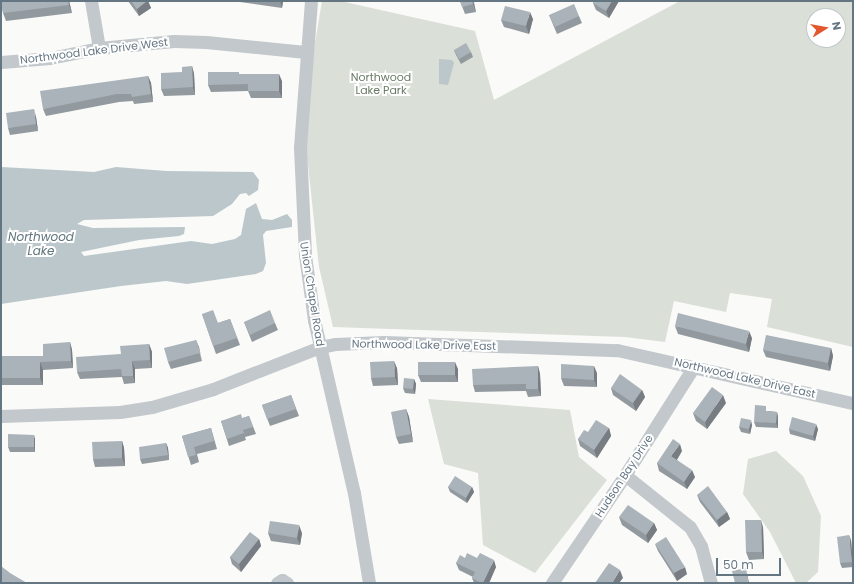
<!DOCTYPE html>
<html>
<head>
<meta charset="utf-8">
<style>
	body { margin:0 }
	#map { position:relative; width:854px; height:584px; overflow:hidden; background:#fafaf8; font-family:Poppins,sans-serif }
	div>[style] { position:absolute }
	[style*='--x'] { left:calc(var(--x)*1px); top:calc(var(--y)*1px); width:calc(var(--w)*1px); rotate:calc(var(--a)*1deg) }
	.green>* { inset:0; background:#dadfd7 }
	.water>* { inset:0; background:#bbc7cb }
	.minor>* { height:13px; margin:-6.5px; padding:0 6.5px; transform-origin:6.5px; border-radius:6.5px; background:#c3c8cc }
	.wall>* { inset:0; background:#929a9f }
	.shaded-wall>* { inset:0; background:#777d82 }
	.building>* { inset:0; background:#aab3b9 }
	span { translate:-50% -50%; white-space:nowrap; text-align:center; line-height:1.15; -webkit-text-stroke:4px #fff; paint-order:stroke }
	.street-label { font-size:11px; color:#657683 }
	.park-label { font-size:11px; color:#687a64 }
	.water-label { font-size:12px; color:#60757c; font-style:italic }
	.frame { position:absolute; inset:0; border:2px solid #657683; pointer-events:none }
	.north { position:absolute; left:806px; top:8px; width:40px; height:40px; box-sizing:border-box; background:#fff; border:1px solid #c1c8cd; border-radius:50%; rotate:79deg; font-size:11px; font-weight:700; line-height:16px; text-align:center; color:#657683 }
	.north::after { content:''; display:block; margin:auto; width:14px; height:18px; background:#e4572e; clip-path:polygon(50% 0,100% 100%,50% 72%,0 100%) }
	.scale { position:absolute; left:716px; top:558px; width:65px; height:18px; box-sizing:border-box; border:2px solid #657683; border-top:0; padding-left:5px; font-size:12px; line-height:14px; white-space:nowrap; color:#657683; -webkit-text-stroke:3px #fff; paint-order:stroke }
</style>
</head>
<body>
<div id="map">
	<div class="green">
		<div style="clip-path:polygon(evenodd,322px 1px,340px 1px,475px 31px,494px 100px,680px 1px,853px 1px,853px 347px,767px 327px,772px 299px,730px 293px,726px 312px,674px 301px,665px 342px,625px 337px,333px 327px,319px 267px,308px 165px,301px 127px,322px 1px,814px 16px,838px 16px,838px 40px,814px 40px,814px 16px)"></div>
		<div style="clip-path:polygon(428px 399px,570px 410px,579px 457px,607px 480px,535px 573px,483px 545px,478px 473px,444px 464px)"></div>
		<div style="clip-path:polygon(776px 451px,803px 476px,821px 516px,818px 572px,806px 583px,796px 583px,770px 532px,743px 494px,748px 459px)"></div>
	</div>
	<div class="water">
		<div style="clip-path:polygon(439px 59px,452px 60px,454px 63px,448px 85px,439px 84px)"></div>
		<div style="clip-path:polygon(1px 167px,94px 172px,116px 167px,166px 171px,253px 172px,259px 180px,258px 190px,249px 196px,246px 193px,240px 194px,232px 204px,213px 216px,84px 220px,77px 224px,93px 228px,185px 227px,184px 234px,179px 236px,139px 240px,81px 252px,84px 256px,191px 241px,212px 244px,235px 239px,241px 235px,246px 209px,256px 203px,262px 219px,272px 220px,287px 214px,292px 220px,292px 227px,266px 231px,263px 235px,266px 263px,263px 271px,256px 274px,187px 284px,166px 281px,121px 286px,1px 304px)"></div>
	</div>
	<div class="minor">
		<div style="--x:91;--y:1;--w:48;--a:80.3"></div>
		<div style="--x:311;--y:1;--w:147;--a:94.3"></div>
		<div style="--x:300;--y:148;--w:107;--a:87.3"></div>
		<div style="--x:305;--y:255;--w:66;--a:82.1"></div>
		<div style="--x:314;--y:320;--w:178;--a:77"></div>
		<div style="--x:354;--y:493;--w:91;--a:80.5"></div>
		<div style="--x:1;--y:62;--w:49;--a:-4.7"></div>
		<div style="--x:50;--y:58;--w:50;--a:-11.5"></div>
		<div style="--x:99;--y:48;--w:75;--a:-5.3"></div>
		<div style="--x:174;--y:41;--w:32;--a:2"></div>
		<div style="--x:206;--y:42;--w:100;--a:5.7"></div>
		<div style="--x:1;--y:416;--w:119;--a:-1.9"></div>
		<div style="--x:120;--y:412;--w:32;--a:-9"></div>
		<div style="--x:152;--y:407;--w:64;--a:-16.4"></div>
		<div style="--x:213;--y:389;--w:115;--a:-21.4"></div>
		<div style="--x:320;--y:347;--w:15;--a:-11"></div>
		<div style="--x:335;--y:344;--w:49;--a:-2.3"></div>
		<div style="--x:384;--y:342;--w:233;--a:2"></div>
		<div style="--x:617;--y:350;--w:242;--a:12.7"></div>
		<div style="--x:625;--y:475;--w:83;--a:38.7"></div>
		<div style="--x:690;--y:527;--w:22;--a:60"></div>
		<div style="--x:701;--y:546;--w:38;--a:75"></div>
		<div style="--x:277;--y:583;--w:6;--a:-31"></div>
		<div style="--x:282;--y:580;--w:6;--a:31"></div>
		<div style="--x:552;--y:583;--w:130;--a:-55.9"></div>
		<div style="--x:625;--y:475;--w:127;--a:-57.6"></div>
	</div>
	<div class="wall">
		<div style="clip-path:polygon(1px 1px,69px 1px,72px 13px,6px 21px,3px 13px)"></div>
		<div style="clip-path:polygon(128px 1px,148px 1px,151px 8px,139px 16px)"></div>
		<div style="clip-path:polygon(233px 1px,283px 1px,282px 8px)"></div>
		<div style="clip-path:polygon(460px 1px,476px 1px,476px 2px,474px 2px,476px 12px,465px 14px)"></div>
		<div style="clip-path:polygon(594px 1px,619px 1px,609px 18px,596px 10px,593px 3px)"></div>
		<div style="clip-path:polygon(549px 15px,579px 16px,582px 23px,557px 34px)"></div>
		<div style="clip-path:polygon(533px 19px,529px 34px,504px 27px,501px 20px)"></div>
		<div style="clip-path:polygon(454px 50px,471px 52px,473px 57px,461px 64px,456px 55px)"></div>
		<div style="clip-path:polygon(192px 66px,194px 74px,195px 95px,164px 96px,161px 89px,182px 72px)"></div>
		<div style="clip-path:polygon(240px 74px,282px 81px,282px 98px,251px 98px,248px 91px,211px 92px,208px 85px)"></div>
		<div style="clip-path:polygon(148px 76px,151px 83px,153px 102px,134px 104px,133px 101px,119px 102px,46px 116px,43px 109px)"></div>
		<div style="clip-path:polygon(36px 117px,38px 131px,10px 135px,8px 128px)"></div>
		<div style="clip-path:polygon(202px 314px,218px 323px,230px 319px,240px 345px,216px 354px)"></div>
		<div style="clip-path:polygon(244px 322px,275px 323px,278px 330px,252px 342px)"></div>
		<div style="clip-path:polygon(675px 326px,752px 338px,749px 352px,678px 334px)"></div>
		<div style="clip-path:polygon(196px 340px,202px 361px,171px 369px,168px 362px)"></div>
		<div style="clip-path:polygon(70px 342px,72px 350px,73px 368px,43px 370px,43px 385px,2px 385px,1px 381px,1px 356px,43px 356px)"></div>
		<div style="clip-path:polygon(149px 344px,152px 352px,152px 368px,135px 369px,135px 383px,124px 384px,122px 377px,80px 379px,77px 372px,121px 354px)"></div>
		<div style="clip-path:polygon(831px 348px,833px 356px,830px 371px,766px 357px,763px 350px)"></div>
		<div style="clip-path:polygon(538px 366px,540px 374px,541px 396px,528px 397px,526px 391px,475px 392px,473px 385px)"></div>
		<div style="clip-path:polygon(397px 368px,398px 385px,373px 386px,371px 378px)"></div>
		<div style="clip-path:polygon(458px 369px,458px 382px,421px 382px,418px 375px)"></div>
		<div style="clip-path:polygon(597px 373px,597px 387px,564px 386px,561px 378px)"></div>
		<div style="clip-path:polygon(414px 379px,416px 384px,415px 394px,405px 393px,403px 388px)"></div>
		<div style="clip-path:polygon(611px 388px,642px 390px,645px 397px,636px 411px,613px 395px)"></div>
		<div style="clip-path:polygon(291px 395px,299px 416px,270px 426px,262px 405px)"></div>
		<div style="clip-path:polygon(726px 403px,707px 429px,696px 421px,693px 413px)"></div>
		<div style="clip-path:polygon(406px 409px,409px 417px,413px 442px,399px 444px,396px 437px)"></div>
		<div style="clip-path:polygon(768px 411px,777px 412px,778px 417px,778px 428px,756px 427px,754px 422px)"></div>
		<div style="clip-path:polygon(249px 416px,256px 434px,245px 437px,246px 440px,229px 446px,221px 421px,243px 418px)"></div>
		<div style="clip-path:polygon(752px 425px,750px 434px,741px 432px,739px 427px)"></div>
		<div style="clip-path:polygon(211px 428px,217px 449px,197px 454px,199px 462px,191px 465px,182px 436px)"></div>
		<div style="clip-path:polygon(609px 428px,611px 436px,597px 458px,580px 446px,578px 439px,588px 432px)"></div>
		<div style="clip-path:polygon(789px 429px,818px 429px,815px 441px,790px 434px)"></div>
		<div style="clip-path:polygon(34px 435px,35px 440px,35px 452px,10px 452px,8px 447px)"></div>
		<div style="clip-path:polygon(122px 441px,124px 448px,125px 466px,95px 467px,93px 459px)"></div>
		<div style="clip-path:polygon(166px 443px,168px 448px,169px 460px,142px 464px,140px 459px)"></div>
		<div style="clip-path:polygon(682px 451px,677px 460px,695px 477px,687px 489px,659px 471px,657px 463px)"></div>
		<div style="clip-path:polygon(448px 487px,472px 487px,474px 492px,467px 503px,450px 492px)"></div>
		<div style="clip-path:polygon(697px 495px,727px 512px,730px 519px,719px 527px,700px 502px)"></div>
		<div style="clip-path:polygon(619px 517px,654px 523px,657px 530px,648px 543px,622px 525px)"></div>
		<div style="clip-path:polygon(763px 527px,764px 559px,749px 560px,746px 552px)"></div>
		<div style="clip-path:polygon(268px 533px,302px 533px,300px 545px,271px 541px)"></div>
		<div style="clip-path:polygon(259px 539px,261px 546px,241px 572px,232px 564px,230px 557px)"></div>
		<div style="clip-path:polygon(851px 540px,853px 567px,842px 568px,840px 563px)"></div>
		<div style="clip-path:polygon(655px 544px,687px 574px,677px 581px,658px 551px)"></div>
		<div style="clip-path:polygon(465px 558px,496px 567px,489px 583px,474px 583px,472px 578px,473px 577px,459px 570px,456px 563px)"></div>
	</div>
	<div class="shaded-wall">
		<div style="clip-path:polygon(68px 1px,69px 1px,72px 13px,69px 5px)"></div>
		<div style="clip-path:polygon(147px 1px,148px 1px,151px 8px,139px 16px,137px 9px)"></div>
		<div style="clip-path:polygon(280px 1px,283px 1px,282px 8px)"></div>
		<div style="clip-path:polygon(472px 1px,473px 1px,476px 12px,473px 4px)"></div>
		<div style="clip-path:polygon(612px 1px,619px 1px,609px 18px,606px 11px)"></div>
		<div style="clip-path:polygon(530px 12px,533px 19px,529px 34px,526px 26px)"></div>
		<div style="clip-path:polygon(192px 66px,194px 74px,195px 95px,193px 87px)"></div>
		<div style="clip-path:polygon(279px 74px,282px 81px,282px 98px,279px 91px)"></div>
		<div style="clip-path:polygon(148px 76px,151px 83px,153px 102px,151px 94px)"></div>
		<div style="clip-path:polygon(34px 109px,36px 117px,38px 131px,36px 124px)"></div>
		<div style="clip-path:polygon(749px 331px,752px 338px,749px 352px,746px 344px)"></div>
		<div style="clip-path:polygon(196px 340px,199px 347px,202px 361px,200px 353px)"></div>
		<div style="clip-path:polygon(70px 342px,72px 350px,73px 368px,71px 361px)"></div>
		<div style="clip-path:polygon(149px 344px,152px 352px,152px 368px,150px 360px)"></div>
		<div style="clip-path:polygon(831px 348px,833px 356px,830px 371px,828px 363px)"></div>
		<div style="clip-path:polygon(132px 361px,135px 369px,135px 383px,133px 376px)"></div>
		<div style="clip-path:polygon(394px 361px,397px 368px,398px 385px,395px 377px)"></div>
		<div style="clip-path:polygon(40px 362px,43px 370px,43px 385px,40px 378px)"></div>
		<div style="clip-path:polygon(455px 362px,458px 369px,458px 382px,455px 375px)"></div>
		<div style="clip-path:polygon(538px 366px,540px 374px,541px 396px,538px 389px)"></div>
		<div style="clip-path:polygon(594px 366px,597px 373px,597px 387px,594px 380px)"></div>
		<div style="clip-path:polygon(414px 379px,416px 384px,415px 394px,413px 389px)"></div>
		<div style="clip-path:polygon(642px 390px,645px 397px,636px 411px,633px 403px)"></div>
		<div style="clip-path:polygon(723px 395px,726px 403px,707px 429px,705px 422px)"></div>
		<div style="clip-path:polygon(406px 409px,409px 417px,413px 442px,411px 434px)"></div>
		<div style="clip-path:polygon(777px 412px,778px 417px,778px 428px,776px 423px)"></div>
		<div style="clip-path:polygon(751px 420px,752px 425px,750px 434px,749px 429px)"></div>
		<div style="clip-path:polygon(816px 424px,818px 429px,815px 441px,813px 436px)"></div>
		<div style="clip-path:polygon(609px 428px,611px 436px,597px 458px,594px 450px)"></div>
		<div style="clip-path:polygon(34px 435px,35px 440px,35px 452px,34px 447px)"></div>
		<div style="clip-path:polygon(122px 441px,124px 448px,125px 466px,122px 458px)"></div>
		<div style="clip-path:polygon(166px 443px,168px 448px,169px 460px,168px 455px)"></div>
		<div style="clip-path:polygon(680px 444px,682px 451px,674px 464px,671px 456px)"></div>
		<div style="clip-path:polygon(692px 470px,695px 477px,687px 489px,684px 482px)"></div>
		<div style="clip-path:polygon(472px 487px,474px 492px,467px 503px,466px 498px)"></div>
		<div style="clip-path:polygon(727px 512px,730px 519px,719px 527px,717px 520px)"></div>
		<div style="clip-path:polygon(761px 520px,763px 527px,764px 559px,762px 552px)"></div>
		<div style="clip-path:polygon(654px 523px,657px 530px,648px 543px,646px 535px)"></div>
		<div style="clip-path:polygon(299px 525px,302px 533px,300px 545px,297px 538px)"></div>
		<div style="clip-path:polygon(849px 535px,851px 540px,853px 565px,852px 562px)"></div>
		<div style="clip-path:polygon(259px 539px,261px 546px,241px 572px,239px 564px)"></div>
		<div style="clip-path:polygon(494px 560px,496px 567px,489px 583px,483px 583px)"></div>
		<div style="clip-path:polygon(685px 567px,687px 574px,677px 581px,674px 573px)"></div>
		<div style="clip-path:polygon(746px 568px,749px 583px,748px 583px)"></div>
		<div style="clip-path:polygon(620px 570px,623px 578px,619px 583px,612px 583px)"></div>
	</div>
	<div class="building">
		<div style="clip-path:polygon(1px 1px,68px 1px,69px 5px,3px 13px)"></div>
		<div style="clip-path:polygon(131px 1px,147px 1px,137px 9px)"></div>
		<div style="clip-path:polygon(460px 1px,472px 1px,473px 4px,462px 7px)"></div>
		<div style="clip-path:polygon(594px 1px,612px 1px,606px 11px,593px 3px)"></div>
		<div style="clip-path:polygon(574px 4px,579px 16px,555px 27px,549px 15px)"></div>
		<div style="clip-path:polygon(505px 6px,530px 12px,526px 26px,501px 20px)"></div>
		<div style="clip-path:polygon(466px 43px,471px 52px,459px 59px,454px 50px)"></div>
		<div style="clip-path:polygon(192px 66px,193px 87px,161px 89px,161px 73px,182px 72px,182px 67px)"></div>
		<div style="clip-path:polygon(208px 72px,239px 72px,239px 74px,279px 74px,279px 91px,248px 91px,248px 84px,208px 85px)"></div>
		<div style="clip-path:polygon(148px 76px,151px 94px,132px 97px,131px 94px,117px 94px,43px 109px,40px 91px)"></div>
		<div style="clip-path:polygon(34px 109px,36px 124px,8px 128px,6px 113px)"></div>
		<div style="clip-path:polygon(213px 310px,218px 323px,230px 319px,237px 338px,213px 346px,202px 314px)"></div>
		<div style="clip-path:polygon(270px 310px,275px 323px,250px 335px,244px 322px)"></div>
		<div style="clip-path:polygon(678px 313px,749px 331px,746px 344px,675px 326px)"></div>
		<div style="clip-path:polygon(766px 335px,831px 348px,828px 363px,763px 350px)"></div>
		<div style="clip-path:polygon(196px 340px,200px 353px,168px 362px,164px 348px)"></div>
		<div style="clip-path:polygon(70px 342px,71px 361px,40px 362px,40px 378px,1px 378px,1px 356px,43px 356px,43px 344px)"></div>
		<div style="clip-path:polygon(149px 344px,150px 360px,132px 361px,133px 376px,122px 376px,121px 369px,77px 372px,76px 357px,121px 354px,120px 346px)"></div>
		<div style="clip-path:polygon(394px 361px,395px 377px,371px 378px,370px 362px)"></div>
		<div style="clip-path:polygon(418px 362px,455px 362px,455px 375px,418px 375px)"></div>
		<div style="clip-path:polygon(561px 364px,594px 366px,594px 380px,561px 378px)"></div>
		<div style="clip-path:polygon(538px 366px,538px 389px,526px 389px,526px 384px,473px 385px,472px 369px)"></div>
		<div style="clip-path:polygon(620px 374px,642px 390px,633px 403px,611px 388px)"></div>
		<div style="clip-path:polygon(404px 378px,414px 379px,413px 389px,403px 388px)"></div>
		<div style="clip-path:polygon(712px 387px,723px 395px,705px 422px,693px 413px)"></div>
		<div style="clip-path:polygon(291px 395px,296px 409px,267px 419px,262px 405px)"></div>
		<div style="clip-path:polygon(755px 405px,766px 406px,766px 411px,777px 412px,776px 423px,754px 422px)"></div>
		<div style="clip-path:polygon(406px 409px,411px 434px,396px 437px,391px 412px)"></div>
		<div style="clip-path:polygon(241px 414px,242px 418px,249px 416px,253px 427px,243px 430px,244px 433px,227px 439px,221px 421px)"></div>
		<div style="clip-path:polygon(792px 417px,816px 424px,813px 436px,789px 429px)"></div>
		<div style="clip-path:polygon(741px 418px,751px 420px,749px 429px,739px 427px)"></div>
		<div style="clip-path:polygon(596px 420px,609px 428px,594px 450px,578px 439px,584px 430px,588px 432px)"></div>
		<div style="clip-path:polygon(211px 428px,214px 441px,194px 447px,196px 455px,188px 457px,182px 436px)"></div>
		<div style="clip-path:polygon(8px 434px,34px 435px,34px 447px,8px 447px)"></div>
		<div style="clip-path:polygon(673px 439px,680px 444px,671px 456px,692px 470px,684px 482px,657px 463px)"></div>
		<div style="clip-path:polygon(122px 441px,122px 458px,93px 459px,92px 442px)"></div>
		<div style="clip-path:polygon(166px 443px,168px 455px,140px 459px,139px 447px)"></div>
		<div style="clip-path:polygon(455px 476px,472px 487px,466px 498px,448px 487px)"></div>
		<div style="clip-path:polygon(708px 486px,727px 512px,717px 520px,697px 495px)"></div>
		<div style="clip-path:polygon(628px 505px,654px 523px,646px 535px,619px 517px)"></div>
		<div style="clip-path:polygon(745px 520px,761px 520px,762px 552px,746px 552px)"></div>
		<div style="clip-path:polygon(270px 521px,299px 525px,297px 538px,268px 533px)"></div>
		<div style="clip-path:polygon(250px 532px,259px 539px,239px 564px,230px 557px)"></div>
		<div style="clip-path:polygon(849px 535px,852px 562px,840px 563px,837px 537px)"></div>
		<div style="clip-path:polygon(666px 537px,685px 567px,674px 573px,655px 544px)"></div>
		<div style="clip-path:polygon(467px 553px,477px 558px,480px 553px,494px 560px,483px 583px,481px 583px,472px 578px,475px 572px,456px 563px,460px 555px,465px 558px)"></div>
		<div style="clip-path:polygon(609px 563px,620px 570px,612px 583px,595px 583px)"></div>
		<div style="clip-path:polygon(1px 566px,10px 573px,27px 583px,3px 583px,1px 582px)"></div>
		<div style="clip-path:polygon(746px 568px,748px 583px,735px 583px,732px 571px)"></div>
	</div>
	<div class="street-label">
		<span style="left:94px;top:51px;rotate:-7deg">Northwood Lake Drive West</span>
		<span style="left:312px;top:294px;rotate:81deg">Union Chapel Road</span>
		<span style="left:424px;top:345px;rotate:1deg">Northwood Lake Drive East</span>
		<span style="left:745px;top:378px;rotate:13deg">Northwood Lake Drive East</span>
		<span style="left:624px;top:476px;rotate:-57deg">Hudson Bay Drive</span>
	</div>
	<div class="park-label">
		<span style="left:381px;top:84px">Northwood<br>Lake Park</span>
	</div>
	<div class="water-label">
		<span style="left:41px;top:244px">Northwood<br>Lake</span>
	</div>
	<div class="frame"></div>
	<div class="north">N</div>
	<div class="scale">50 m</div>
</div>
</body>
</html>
